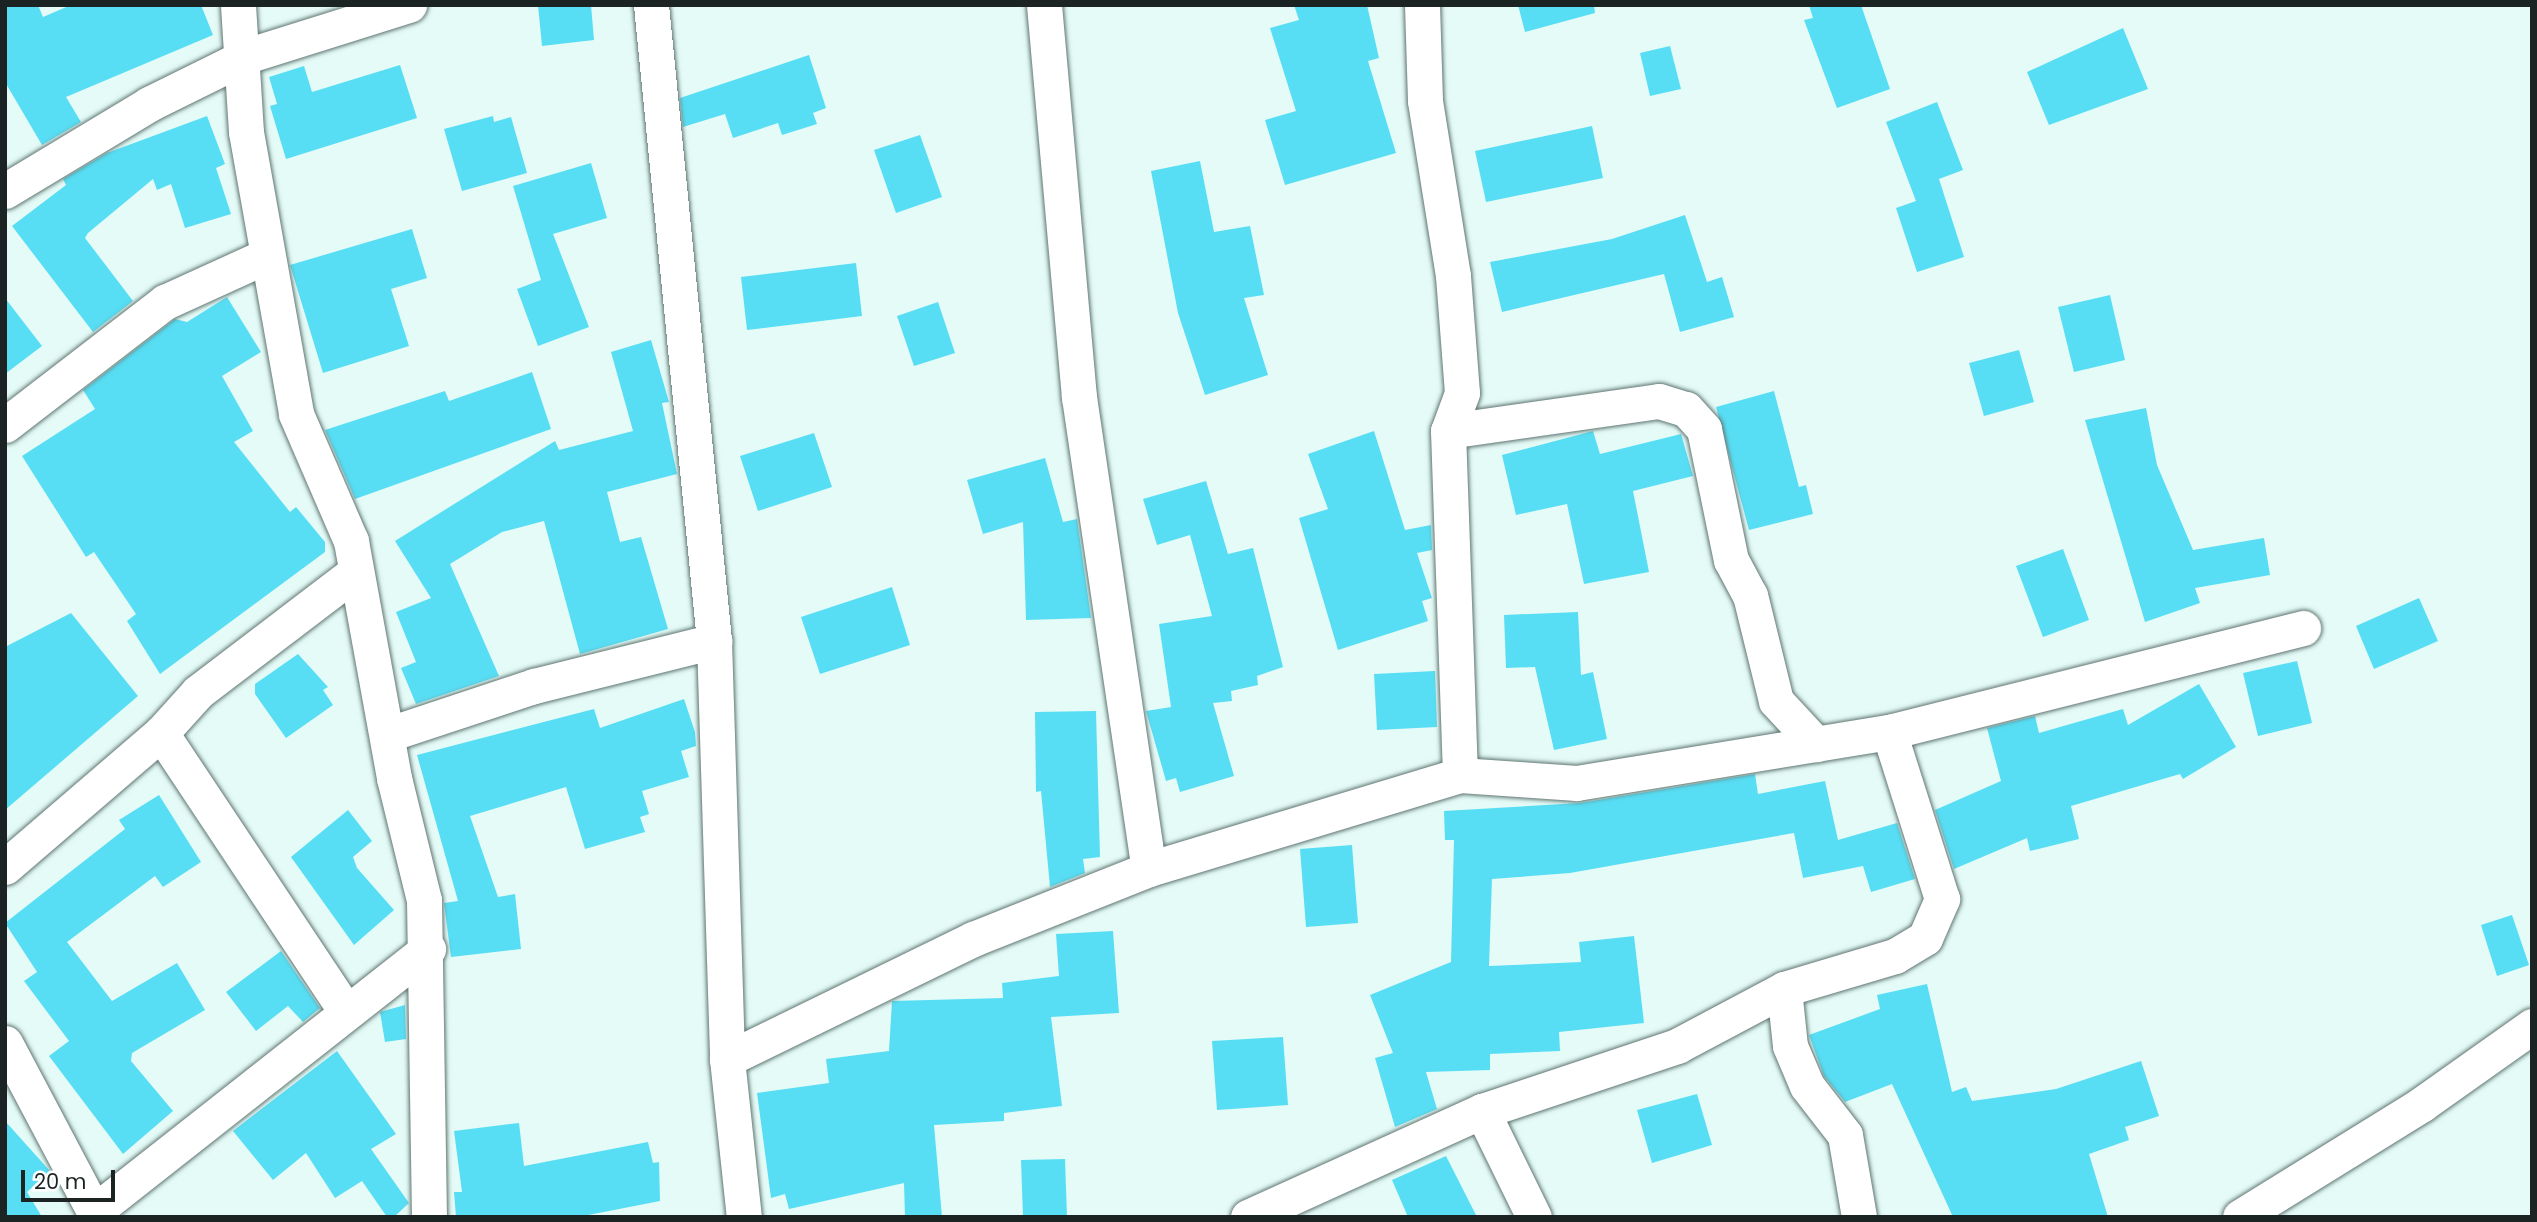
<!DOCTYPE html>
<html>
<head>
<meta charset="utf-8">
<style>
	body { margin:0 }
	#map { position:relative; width:2537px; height:1222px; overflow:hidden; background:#e4fbf7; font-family:Poppins,sans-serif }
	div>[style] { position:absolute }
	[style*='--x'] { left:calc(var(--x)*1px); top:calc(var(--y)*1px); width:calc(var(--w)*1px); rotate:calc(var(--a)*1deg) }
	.building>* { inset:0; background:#58def4 }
	.roads { filter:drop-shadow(0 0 2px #607571) drop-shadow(0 0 2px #607571) }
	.minor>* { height:35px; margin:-17.5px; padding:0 17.5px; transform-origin:17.5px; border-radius:17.5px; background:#fff }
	span { translate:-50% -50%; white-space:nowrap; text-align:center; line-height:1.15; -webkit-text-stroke:5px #fff; paint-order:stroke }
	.frame { position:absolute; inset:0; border:7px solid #1c2423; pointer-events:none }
	.scale { position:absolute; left:21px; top:1170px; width:94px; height:32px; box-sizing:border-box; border:4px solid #1c2423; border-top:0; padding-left:9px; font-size:21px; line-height:24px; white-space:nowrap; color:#1c2423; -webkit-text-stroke:5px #fff; paint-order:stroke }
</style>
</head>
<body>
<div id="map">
	<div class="building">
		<div style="clip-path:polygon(5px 5px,38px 5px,43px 17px,71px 5px,201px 5px,213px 35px,66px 97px,81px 122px,42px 145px,5px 82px)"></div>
		<div style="clip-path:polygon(538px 5px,591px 5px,594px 40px,542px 46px)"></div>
		<div style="clip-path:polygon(1294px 5px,1367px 5px,1379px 58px,1368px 61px,1396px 153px,1285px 185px,1265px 120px,1296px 111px,1270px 28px,1299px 20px)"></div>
		<div style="clip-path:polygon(1518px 5px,1594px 5px,1595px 13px,1525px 32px)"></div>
		<div style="clip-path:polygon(1809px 5px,1861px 5px,1890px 89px,1837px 108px,1804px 20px,1813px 18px)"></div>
		<div style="clip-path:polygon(2123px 28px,2148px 89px,2049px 125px,2027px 72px)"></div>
		<div style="clip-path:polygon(1670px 46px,1681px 89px,1650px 96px,1640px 53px)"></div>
		<div style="clip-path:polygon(809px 55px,826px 108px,813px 113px,817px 124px,782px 135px,778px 123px,733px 138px,725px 114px,683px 127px,680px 98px)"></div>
		<div style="clip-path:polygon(400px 65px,417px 118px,286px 159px,270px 106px,277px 104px,269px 77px,304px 66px,312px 92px)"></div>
		<div style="clip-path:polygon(1937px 102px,1963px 170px,1939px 179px,1964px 257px,1917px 272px,1896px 208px,1916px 201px,1886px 122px)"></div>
		<div style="clip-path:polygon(207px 116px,225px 164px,216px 168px,231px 214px,185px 228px,171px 184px,157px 190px,153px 179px,88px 233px,85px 238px,133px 301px,93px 332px,12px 226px,66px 185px,63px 179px,107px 153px)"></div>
		<div style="clip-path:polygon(493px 116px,494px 122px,511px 117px,527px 173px,462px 191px,444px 129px)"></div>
		<div style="clip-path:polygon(1592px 126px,1603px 178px,1486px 202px,1475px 151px)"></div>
		<div style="clip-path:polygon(920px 135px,942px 197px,896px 213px,874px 150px)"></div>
		<div style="clip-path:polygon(1200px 161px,1214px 232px,1250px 226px,1264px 295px,1244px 298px,1268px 375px,1205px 395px,1178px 313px,1151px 171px)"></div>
		<div style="clip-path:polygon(591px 163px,607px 218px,553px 234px,589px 327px,538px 346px,517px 289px,541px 280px,513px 186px)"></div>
		<div style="clip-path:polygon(1685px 215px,1707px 282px,1722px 277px,1734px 317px,1680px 332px,1664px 274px,1502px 312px,1490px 262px,1612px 239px)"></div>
		<div style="clip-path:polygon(412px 229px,427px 278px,391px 289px,409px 346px,323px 373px,290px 265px)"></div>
		<div style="clip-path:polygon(856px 263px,862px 316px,747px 330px,741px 277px)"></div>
		<div style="clip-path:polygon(2110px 295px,2125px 360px,2074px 372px,2058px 307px)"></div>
		<div style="clip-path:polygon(227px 297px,261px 352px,222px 376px,253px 431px,234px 442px,290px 512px,296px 507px,325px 542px,325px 552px,160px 674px,127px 621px,136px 614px,94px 552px,86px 557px,22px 456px,95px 409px,83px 390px,175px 319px,187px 322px)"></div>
		<div style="clip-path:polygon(5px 298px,42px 346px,5px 374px)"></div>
		<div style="clip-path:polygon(938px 302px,955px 353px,914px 366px,897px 316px)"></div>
		<div style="clip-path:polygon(651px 340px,669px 402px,662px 403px,677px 474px,607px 492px,620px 542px,641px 537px,668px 629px,580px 654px,544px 521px,502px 532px,450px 564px,499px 676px,416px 704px,401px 668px,416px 662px,396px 612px,431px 598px,395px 541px,555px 441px,559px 450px,633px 431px,611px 352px)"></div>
		<div style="clip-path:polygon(2019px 350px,2034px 402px,1984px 416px,1969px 363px)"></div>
		<div style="clip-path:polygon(532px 372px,551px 429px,355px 499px,325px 430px,445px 391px,449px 401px)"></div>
		<div style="clip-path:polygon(1774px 391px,1799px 487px,1806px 485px,1813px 514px,1749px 530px,1716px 407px)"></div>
		<div style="clip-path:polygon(2146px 408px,2157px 465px,2193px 550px,2264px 538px,2270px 575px,2195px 588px,2200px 603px,2145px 622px,2085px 420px)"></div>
		<div style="clip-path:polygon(1374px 431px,1405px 530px,1431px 525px,1432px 550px,1417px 553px,1432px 598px,1422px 601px,1428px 621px,1338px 650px,1299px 518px,1328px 509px,1308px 454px)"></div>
		<div style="clip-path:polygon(1593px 431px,1600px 454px,1681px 434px,1693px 476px,1633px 491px,1649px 572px,1584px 584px,1567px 504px,1516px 515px,1502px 455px)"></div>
		<div style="clip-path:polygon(814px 433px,832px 487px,758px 511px,740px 456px)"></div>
		<div style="clip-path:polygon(1045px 458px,1063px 522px,1077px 519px,1091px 618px,1026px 620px,1023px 522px,983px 534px,967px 480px)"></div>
		<div style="clip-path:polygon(1206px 481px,1228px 554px,1253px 548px,1283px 667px,1257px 676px,1258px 685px,1231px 691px,1232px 701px,1213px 703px,1234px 776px,1180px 792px,1176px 778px,1166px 781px,1146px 711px,1171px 707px,1159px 624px,1212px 616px,1190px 535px,1157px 545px,1143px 499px)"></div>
		<div style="clip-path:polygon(2063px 549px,2089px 620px,2043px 637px,2016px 566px)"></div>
		<div style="clip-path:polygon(892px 587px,910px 645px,820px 674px,801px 617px)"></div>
		<div style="clip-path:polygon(2419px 598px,2438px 641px,2374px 669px,2356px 626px)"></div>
		<div style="clip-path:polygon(1578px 612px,1581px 675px,1593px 672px,1607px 739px,1554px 750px,1535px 667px,1506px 668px,1504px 615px)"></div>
		<div style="clip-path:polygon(71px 613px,138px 696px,5px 810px,5px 647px)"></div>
		<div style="clip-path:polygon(298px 654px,328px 687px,323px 690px,333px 705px,286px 738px,255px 694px,255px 684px)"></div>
		<div style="clip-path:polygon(2297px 661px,2312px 723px,2258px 736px,2243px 673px)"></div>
		<div style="clip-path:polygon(1435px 671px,1437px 727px,1377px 730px,1374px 674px)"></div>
		<div style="clip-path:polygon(2199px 684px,2236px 747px,2183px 779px,2180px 774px,2071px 806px,2079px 839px,2030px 851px,2027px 838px,1954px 869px,1935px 810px,2001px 781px,1987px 728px,2035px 716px,2039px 733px,2123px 709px,2128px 725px)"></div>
		<div style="clip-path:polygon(684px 699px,695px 732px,696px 746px,681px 751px,689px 777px,642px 791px,649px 814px,640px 817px,645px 832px,585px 849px,566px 787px,470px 816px,498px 897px,515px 894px,521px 949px,451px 957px,444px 903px,458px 901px,417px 755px,594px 709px,600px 728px)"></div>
		<div style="clip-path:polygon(1096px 711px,1100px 857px,1083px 859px,1085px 873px,1050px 887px,1041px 791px,1036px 792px,1035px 712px)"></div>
		<div style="clip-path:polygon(1755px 774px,1758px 794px,1825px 781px,1838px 840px,1897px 823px,1915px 879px,1871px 892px,1863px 866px,1803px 878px,1794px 833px,1570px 873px,1492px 879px,1489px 966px,1581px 962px,1579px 942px,1634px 936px,1644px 1023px,1559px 1032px,1560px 1051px,1490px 1054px,1490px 1070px,1426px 1072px,1437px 1109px,1395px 1127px,1375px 1058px,1393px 1053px,1370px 995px,1451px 962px,1454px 840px,1445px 840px,1444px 811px,1580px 803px)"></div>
		<div style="clip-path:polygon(159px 795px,201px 862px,163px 887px,155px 876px,67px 942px,112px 1001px,177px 963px,205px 1010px,132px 1053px,131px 1061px,173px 1111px,123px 1154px,49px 1056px,69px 1041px,24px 981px,37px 972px,5px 923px,125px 829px,119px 820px)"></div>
		<div style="clip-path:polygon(348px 810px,372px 841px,353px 857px,357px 868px,394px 910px,354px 945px,291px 857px)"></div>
		<div style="clip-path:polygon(1352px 845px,1358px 923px,1306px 927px,1300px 849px)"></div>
		<div style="clip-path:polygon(2512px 915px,2529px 965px,2497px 976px,2481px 925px)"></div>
		<div style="clip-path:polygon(1113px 931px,1119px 1013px,1051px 1017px,1062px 1106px,1004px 1113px,1004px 1121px,934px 1125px,942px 1217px,905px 1217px,904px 1183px,789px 1209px,785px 1194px,771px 1198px,757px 1093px,829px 1083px,826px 1059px,889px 1051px,892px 1001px,1003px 998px,1002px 983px,1059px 976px,1056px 934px)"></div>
		<div style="clip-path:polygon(281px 951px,320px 1008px,303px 1022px,288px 1006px,256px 1031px,226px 992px)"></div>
		<div style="clip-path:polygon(1927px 984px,1952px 1092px,1966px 1087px,1972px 1101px,2056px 1089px,2141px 1061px,2159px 1116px,2125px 1127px,2129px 1140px,2089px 1154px,2108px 1217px,1953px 1217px,1892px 1084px,1845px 1102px,1824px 1076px,1809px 1035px,1880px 1009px,1877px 995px)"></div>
		<div style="clip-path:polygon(405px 1005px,406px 1039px,385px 1042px,380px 1012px)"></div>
		<div style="clip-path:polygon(1283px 1037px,1288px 1105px,1217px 1110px,1212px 1041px)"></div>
		<div style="clip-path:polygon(337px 1051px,396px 1134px,371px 1149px,409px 1203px,394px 1217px,387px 1217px,362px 1181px,335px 1198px,306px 1153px,273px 1180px,233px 1131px)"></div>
		<div style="clip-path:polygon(1697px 1094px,1712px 1145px,1652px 1163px,1637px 1110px)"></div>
		<div style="clip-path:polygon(5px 1121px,50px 1171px,27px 1192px,42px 1217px,5px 1217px)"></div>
		<div style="clip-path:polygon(519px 1123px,524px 1166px,648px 1142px,653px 1163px,659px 1162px,660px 1201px,578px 1217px,456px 1217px,454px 1192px,462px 1192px,454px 1131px)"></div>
		<div style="clip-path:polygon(1446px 1156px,1477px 1217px,1408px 1217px,1392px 1180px)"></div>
		<div style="clip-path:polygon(1065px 1159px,1067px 1217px,1023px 1217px,1021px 1160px)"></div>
	</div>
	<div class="roads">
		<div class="minor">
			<div style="--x:238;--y:5;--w:127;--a:86.4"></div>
			<div style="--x:246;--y:132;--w:286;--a:79.9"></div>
			<div style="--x:296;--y:414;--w:138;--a:66.6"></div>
			<div style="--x:351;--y:541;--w:241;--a:79.7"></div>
			<div style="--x:394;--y:778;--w:126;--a:76.2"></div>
			<div style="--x:424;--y:900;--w:317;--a:89.1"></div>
			<div style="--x:651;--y:5;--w:639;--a:84.34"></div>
			<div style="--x:714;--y:641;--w:418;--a:88.2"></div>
			<div style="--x:727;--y:1059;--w:159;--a:83.9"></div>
			<div style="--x:1044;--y:5;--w:394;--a:84.9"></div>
			<div style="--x:1079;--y:397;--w:477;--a:81.6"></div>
			<div style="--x:1422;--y:5;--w:96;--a:88.2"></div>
			<div style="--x:1425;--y:101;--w:177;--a:80.9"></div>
			<div style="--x:1453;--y:276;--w:117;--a:85.6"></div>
			<div style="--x:1462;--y:393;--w:40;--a:110.2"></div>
			<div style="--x:1448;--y:431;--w:344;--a:88"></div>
			<div style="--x:5;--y:191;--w:168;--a:-31.1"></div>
			<div style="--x:149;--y:104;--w:108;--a:-26.3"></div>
			<div style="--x:246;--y:56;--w:171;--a:-17.4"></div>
			<div style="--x:5;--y:425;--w:202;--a:-37.6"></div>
			<div style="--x:165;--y:302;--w:111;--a:-24.5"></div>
			<div style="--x:1448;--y:431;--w:213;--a:-8.1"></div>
			<div style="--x:1659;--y:401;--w:28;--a:17"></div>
			<div style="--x:1686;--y:409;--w:27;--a:48"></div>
			<div style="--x:1704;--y:429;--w:134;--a:78.4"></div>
			<div style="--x:1731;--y:560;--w:40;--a:62"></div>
			<div style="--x:1750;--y:595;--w:109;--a:76.2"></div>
			<div style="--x:1776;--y:701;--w:59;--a:47.1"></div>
			<div style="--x:161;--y:733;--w:334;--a:56.4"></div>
			<div style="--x:389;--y:734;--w:153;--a:-18.3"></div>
			<div style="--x:534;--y:686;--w:186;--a:-14"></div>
			<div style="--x:5;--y:867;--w:206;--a:-40.7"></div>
			<div style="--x:161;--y:733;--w:55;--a:-47.9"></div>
			<div style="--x:198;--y:692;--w:195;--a:-37.3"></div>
			<div style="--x:1784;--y:989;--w:57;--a:84"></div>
			<div style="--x:1790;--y:1046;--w:43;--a:67"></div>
			<div style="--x:1807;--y:1086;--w:62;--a:52.2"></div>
			<div style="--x:1845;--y:1135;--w:83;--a:80.3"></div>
			<div style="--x:5;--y:1043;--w:197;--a:62.1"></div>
			<div style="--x:727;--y:1059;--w:274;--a:-26"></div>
			<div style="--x:973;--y:939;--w:189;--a:-21.7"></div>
			<div style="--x:1149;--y:869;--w:325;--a:-16.8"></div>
			<div style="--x:1460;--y:775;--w:117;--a:3.9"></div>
			<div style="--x:1577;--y:783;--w:316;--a:-9.3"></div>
			<div style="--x:1889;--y:732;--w:427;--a:-14.1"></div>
			<div style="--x:1482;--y:1111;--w:118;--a:63.9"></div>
			<div style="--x:95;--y:1211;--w:424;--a:-38.2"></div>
			<div style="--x:1248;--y:1217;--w:257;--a:-24.4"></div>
			<div style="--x:1482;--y:1111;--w:206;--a:-18.4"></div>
			<div style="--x:1677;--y:1046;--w:121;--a:-28"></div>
			<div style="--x:1784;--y:989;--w:116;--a:-16.6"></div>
			<div style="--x:1895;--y:956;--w:35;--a:-31"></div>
			<div style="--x:1925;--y:938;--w:43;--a:-66.4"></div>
			<div style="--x:1942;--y:899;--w:175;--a:-107.6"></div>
			<div style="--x:2240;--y:1217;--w:214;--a:-31.8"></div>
			<div style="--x:2422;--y:1104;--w:135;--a:-35.3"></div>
		</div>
	</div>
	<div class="frame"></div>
	<div class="scale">20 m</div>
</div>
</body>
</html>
